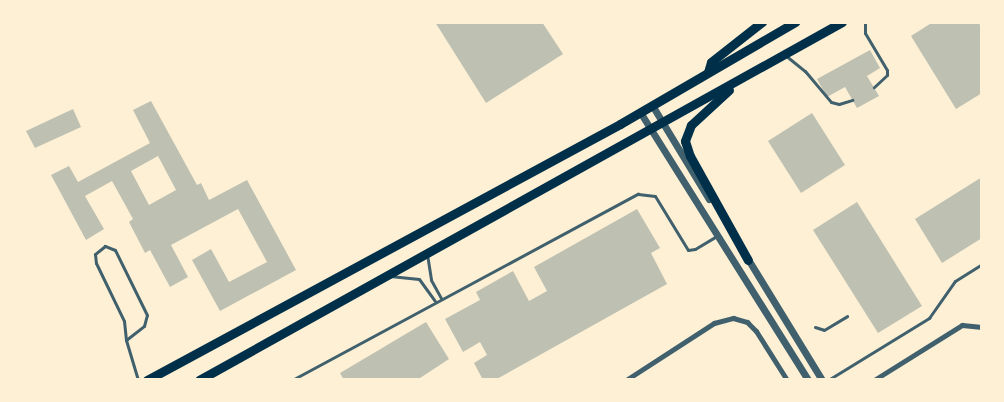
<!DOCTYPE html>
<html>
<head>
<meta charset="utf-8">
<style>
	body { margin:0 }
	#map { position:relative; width:1004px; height:402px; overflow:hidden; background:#fdf0d5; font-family:Bitter,serif }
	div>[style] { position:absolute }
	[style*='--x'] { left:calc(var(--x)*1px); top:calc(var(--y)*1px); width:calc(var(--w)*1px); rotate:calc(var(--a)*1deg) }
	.building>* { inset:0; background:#bec0b2 }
	.service>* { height:3px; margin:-1.5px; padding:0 1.5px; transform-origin:1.5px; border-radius:1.5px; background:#3f606c }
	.minor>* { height:5px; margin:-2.5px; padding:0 2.5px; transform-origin:2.5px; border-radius:2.5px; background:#3f606c }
	.tertiary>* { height:7px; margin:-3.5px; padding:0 3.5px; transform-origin:3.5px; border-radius:3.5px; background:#3f606c }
	.primary>* { height:9px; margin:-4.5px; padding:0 4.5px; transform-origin:4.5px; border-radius:4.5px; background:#003049 }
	span { translate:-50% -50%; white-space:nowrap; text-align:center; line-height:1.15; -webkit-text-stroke:5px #fdf0d5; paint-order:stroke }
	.frame { position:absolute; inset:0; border:24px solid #fdf0d5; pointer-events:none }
</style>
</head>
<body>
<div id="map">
	<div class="building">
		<div style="clip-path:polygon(435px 22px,542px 22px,563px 54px,486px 103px)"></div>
		<div style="clip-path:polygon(933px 22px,978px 22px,982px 28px,982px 93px,956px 109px,911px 36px)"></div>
		<div style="clip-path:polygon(870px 50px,880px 68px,867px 76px,879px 96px,857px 108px,845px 87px,827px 97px,817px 79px)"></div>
		<div style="clip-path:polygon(evenodd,151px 101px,197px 185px,201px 183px,209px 200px,247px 180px,296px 270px,220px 311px,192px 260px,211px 249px,229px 282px,267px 262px,238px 209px,171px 245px,188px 277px,170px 287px,150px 250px,145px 253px,129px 222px,133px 219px,112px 181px,85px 196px,104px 229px,86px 240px,51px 175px,69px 166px,78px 182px,150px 143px,133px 110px,151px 101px,158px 156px,176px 190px,149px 205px,131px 171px,158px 156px)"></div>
		<div style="clip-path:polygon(73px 109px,81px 127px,35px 148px,26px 131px)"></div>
		<div style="clip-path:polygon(812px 113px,845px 165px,801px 193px,768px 141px)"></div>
		<div style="clip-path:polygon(982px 177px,982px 238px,942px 263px,915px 219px)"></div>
		<div style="clip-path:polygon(857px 202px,922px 306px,878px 333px,813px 230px)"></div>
		<div style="clip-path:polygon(637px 209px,660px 248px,651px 253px,667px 284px,495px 380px,483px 380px,474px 363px,487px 355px,480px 342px,463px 352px,445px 319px,480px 300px,476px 292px,513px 271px,529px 301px,547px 291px,534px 267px)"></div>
		<div style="clip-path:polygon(426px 322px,449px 359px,417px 380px,344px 380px,340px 373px)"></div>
	</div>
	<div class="service">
		<div style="--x:865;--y:22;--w:11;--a:90"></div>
		<div style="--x:865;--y:33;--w:43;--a:59.3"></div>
		<div style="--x:887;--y:70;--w:5;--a:90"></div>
		<div style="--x:887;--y:75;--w:18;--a:137"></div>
		<div style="--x:785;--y:55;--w:26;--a:39"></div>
		<div style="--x:805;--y:71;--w:40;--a:50"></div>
		<div style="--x:831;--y:102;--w:8;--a:14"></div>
		<div style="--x:839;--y:104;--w:14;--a:-17"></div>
		<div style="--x:427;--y:254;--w:26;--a:81"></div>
		<div style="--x:431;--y:280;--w:21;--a:61"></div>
		<div style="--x:390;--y:276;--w:29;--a:6"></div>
		<div style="--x:419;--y:279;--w:27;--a:54"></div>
		<div style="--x:815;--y:327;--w:9;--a:18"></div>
		<div style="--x:824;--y:330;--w:27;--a:-31"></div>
		<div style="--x:126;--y:340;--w:23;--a:-38"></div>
		<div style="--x:144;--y:326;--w:11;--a:-75"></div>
		<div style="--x:147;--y:315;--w:72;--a:-116.2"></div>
		<div style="--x:115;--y:250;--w:11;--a:-158"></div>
		<div style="--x:105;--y:246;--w:13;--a:141"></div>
		<div style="--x:95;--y:254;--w:9;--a:84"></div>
		<div style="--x:96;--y:263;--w:64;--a:64.2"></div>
		<div style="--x:124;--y:321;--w:19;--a:84"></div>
		<div style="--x:126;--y:340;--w:42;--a:73.3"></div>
		<div style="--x:292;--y:380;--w:393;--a:-28.3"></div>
		<div style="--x:638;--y:194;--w:17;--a:7"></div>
		<div style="--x:655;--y:196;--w:63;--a:58.6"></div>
		<div style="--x:688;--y:250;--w:7;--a:-8"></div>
		<div style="--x:695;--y:249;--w:26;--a:-31"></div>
		<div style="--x:828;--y:380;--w:119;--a:-31.5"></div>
		<div style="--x:929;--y:318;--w:45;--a:-54.9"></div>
		<div style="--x:955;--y:281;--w:32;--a:-32"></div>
	</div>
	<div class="minor">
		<div style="--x:626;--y:380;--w:105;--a:-32.9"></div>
		<div style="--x:714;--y:323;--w:20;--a:-15"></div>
		<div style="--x:733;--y:318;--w:15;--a:16"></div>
		<div style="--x:747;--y:322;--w:13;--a:45"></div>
		<div style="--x:756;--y:331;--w:58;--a:57.7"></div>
		<div style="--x:874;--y:380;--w:104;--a:-32"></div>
		<div style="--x:962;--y:325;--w:20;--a:6"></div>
	</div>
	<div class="tertiary">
		<div style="--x:652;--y:105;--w:110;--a:58.8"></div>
		<div style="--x:640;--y:112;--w:316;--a:57.9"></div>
		<div style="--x:746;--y:256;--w:145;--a:58.5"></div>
	</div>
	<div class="primary">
		<div style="--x:708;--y:72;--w:10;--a:-73"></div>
		<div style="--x:711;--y:62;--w:65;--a:-38.1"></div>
		<div style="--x:729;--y:90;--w:52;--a:137.4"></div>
		<div style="--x:691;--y:125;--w:17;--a:111"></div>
		<div style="--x:685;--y:141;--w:16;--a:72"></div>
		<div style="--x:690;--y:156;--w:119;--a:60.9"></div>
		<div style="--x:147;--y:380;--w:538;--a:-28.42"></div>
		<div style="--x:620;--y:124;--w:203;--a:-30.2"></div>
		<div style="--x:199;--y:380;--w:736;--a:-29.11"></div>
	</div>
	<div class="frame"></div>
</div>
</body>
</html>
